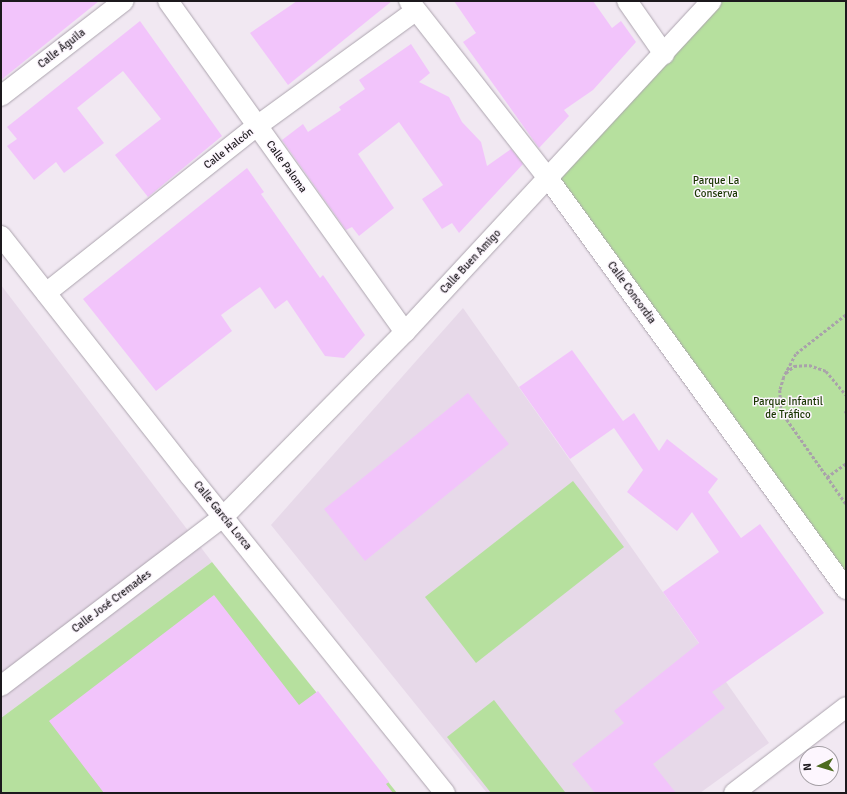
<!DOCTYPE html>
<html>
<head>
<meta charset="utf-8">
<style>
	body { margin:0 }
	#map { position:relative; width:847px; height:794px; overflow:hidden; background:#f1e8f2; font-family:Signika,sans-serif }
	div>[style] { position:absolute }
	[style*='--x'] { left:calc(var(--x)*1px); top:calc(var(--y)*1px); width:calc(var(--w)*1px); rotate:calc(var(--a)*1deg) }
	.built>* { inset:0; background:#e7d9e9 }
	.green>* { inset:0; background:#b6e09e }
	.building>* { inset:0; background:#f2c4fb }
	.path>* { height:2.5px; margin-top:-1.25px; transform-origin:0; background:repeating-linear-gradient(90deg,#a9a2aa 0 3px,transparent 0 5px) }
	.roads { filter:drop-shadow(0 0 1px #aca4ae) drop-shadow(0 0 1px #aca4ae) }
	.minor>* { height:20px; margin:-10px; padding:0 10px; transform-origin:10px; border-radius:10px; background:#fff }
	span { translate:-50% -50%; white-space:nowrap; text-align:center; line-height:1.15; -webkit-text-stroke:3px #fdf6fe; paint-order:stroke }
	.street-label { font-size:11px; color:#1c191d }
	.park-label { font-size:11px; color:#193601 }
	.frame { position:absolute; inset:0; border:2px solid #1c191d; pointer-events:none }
	.north { position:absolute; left:799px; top:746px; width:40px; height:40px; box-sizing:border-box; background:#fdf6fe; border:1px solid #a39ea4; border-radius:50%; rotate:265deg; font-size:11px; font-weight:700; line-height:16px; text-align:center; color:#1c191d }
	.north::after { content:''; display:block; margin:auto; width:14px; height:18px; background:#4d6b1f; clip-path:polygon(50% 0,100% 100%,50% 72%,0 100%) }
</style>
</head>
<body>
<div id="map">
	<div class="built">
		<div style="clip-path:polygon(1px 285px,212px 562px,1px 718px)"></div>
		<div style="clip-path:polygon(463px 308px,769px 743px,700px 793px,487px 793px,271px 525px)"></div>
	</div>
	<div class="green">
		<div style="clip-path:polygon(711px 1px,846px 1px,846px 589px,548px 178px)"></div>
		<div style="clip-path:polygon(573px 481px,624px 547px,476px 663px,425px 597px)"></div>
		<div style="clip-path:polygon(212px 562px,397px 793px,1px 793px,1px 718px)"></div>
		<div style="clip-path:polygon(494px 700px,565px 792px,564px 793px,491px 793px,447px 737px)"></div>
	</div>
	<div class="building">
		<div style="clip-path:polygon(1px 1px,99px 1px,1px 80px)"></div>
		<div style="clip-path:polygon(297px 1px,392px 1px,288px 85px,250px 33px)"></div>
		<div style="clip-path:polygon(454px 1px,593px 1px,612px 28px,621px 21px,636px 42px,593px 90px,564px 110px,569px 116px,539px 148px,463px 42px,476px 33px)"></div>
		<div style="clip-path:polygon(140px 21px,222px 136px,148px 197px,115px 155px,161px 119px,123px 71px,77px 108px,104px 143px,64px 173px,56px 162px,34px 180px,7px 146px,17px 139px,7px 127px)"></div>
		<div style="clip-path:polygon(411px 44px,430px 73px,419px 82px,449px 97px,462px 122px,481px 142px,487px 166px,511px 149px,523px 164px,459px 233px,452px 223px,442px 229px,422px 199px,443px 185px,399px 122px,358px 154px,394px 208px,359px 236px,352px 227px,346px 230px,282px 140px,303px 124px,308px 132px,341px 110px,339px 107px,365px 89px,359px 80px)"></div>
		<div style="clip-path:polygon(247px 168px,264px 192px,261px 194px,320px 278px,323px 275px,365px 335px,344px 358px,325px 356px,287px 300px,275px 309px,260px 287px,221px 315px,232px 331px,156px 391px,83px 299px)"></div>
		<div style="clip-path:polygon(572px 350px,623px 421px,634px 413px,659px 451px,667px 439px,718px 479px,708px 492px,741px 538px,760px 524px,824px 613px,712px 692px,725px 708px,653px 764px,676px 793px,595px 793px,572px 764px,624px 723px,614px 711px,699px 643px,663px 592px,719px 552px,692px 512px,677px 531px,627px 492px,643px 470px,614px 428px,570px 459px,519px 387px)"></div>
		<div style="clip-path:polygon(468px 393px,509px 444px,365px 561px,324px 509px)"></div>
		<div style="clip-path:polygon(214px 595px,299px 705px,318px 691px,389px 782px,386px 784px,393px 793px,104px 793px,49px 721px)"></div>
	</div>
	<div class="path">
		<div style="--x:846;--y:315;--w:63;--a:142"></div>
		<div style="--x:796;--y:354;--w:26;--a:118"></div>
		<div style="--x:784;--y:377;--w:14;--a:107"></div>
		<div style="--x:780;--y:390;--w:21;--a:87"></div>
		<div style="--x:781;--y:411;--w:113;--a:55"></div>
		<div style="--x:786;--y:373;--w:11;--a:-41"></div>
		<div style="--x:794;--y:366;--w:15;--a:-4"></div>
		<div style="--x:809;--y:365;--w:18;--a:19"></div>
		<div style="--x:826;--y:371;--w:31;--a:50"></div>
		<div style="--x:846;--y:411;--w:2;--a:90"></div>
		<div style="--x:827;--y:477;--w:24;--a:-36"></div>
	</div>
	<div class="roads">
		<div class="minor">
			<div style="--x:168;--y:1;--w:407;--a:54.4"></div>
			<div style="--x:409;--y:1;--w:225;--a:51.9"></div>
			<div style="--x:548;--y:178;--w:508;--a:54.06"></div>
			<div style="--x:627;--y:1;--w:65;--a:55.1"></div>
			<div style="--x:1;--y:96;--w:155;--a:-37.7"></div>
			<div style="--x:1;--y:236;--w:305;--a:51.8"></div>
			<div style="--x:190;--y:476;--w:407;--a:51.2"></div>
			<div style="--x:46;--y:293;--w:269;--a:-38.4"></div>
			<div style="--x:257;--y:126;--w:195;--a:-36"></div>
			<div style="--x:1;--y:686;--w:279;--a:-37.3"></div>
			<div style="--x:223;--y:517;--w:260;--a:-45.5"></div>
			<div style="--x:405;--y:332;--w:451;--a:-47.2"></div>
			<div style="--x:734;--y:793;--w:141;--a:-37.5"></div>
		</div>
	</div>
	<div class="street-label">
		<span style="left:62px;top:49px;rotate:-38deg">Calle Águila</span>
		<span style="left:229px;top:149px;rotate:-38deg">Calle Halcón</span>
		<span style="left:286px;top:167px;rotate:54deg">Calle Paloma</span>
		<span style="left:471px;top:262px;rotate:-47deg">Calle Buen Amigo</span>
		<span style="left:631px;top:293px;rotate:54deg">Calle Concordia</span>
		<span style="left:222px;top:516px;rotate:51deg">Calle García Lorca</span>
		<span style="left:112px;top:602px;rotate:-37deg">Calle José Cremades</span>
	</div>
	<div class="park-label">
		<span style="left:716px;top:188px">Parque La<br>Conserva</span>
		<span style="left:788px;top:409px">Parque Infantil<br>de Tráfico</span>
	</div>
	<div class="frame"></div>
	<div class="north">N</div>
</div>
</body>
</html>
